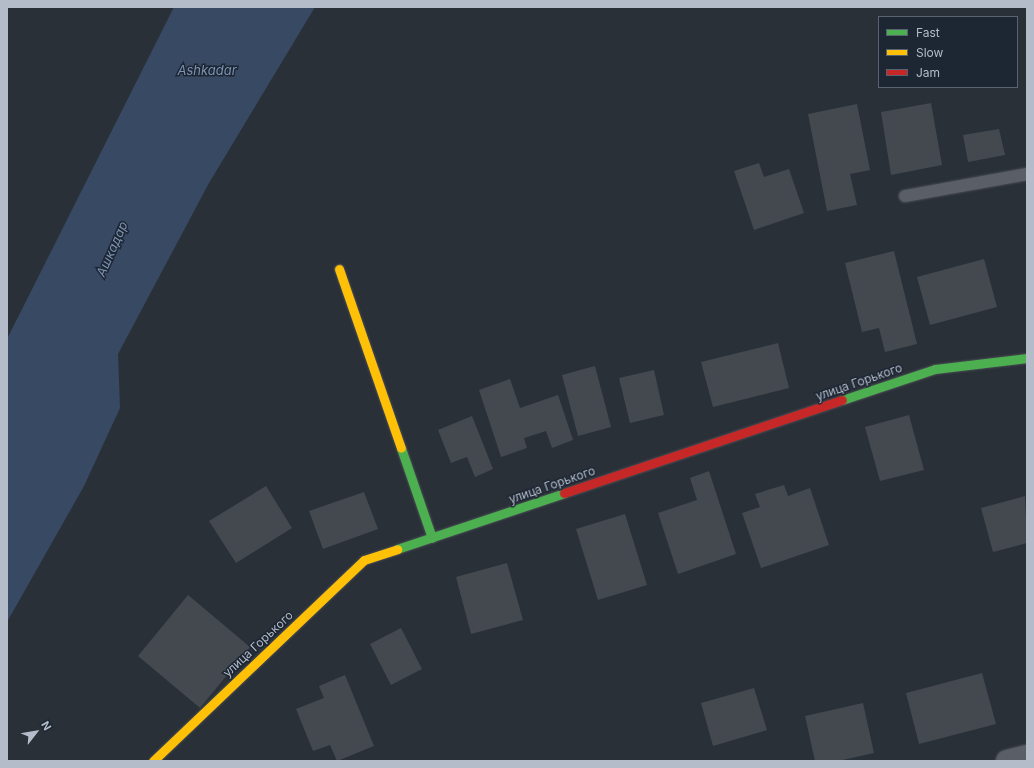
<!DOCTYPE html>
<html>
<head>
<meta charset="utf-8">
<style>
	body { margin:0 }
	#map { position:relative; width:1034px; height:768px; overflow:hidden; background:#2a3038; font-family:Inter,sans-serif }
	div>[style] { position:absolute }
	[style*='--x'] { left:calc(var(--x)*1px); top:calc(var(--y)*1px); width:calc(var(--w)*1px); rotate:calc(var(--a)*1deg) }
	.water>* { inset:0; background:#384963 }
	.building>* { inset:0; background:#444950 }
	.roads { filter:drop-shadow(0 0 1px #484c53) drop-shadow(0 0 1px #484c53) }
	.lane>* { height:12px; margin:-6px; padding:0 6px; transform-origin:6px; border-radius:6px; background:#5a5e66 }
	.street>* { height:22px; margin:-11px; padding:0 11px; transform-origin:11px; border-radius:11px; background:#5a5e66 }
	.fast>* { height:9px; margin:-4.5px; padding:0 4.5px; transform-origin:4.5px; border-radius:4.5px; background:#4caf50 }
	.slow>* { height:9px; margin:-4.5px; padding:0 4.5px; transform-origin:4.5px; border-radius:4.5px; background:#ffc107 }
	.jam>* { height:9px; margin:-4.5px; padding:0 4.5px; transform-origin:4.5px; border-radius:4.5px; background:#c62828 }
	span { translate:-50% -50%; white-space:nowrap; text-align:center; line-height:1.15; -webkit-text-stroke:3px #1d2633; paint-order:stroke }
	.street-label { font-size:12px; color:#b4bcc9 }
	.water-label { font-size:13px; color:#7c92b1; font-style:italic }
	.frame { position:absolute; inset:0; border:8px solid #b4bcc9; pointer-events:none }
	.legend { position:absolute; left:878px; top:16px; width:140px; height:72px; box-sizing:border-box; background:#1d2633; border:1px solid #59626f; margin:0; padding:5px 7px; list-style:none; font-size:12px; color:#b4bcc9 }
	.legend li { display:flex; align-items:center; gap:8px; height:20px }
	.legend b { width:20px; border:1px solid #59626f }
	.north { position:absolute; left:16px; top:712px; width:40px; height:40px; -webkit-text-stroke:3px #1d2633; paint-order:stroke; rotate:59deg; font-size:11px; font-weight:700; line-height:16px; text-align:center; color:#b4bcc9 }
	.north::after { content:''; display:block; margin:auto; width:14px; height:18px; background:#b4bcc9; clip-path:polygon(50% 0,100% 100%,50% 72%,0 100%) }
</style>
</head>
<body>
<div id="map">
	<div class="water">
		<div style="clip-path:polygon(174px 7px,315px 7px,209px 183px,118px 354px,120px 408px,84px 486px,7px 622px,7px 339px)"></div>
	</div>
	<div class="building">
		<div style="clip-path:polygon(931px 103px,942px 165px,891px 175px,881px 112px)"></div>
		<div style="clip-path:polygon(857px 104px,870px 170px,850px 174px,857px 205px,827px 211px,808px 114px)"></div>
		<div style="clip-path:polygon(999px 129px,1005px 155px,968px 162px,963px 135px)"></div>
		<div style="clip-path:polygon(759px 163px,764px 177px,789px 169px,804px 213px,754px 230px,734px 171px)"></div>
		<div style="clip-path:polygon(894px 251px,917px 344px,885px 352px,879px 328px,862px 332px,845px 263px)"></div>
		<div style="clip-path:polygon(984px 259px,997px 307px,930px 325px,917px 277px)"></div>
		<div style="clip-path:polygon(778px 343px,789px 388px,713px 407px,701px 362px)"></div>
		<div style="clip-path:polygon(595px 366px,611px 427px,578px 436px,562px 375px)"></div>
		<div style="clip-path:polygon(654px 370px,664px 415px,630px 423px,619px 378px)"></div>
		<div style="clip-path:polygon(510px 379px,520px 408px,558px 395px,573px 440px,552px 448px,546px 431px,524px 438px,527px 448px,501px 457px,479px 390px)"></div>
		<div style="clip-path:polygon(909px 415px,924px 470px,880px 481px,865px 427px)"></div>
		<div style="clip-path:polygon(472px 416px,493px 469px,475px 477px,467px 457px,451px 463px,438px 430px)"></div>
		<div style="clip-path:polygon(709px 471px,736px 554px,678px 574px,658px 513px,697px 500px,690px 478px)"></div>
		<div style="clip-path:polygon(784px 485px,788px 496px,810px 488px,829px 545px,761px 568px,742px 513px,760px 507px,755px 494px)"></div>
		<div style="clip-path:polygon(266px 486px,292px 528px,236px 563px,209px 521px)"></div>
		<div style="clip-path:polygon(364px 492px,378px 529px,323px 549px,309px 511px)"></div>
		<div style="clip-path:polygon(1025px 496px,1027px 543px,993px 552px,981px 508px)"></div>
		<div style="clip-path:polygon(625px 514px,647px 585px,598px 600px,576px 529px)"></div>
		<div style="clip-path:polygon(507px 563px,523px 620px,471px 634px,456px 577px)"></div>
		<div style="clip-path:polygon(188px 595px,250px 647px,200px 708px,138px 656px)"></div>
		<div style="clip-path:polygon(401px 628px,422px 669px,391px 685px,370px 644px)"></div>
		<div style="clip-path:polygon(982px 673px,996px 724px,919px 744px,906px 693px)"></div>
		<div style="clip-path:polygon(345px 675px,374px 746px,337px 761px,330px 745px,313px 751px,296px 709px,324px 698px,319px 686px)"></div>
		<div style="clip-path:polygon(754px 688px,767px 730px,713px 746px,701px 703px)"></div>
		<div style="clip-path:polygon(863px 703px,874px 753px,838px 761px,815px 761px,805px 716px)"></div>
	</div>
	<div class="roads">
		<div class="lane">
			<div style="--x:905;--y:196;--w:124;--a:-10.2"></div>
		</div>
		<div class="street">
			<div style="--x:1007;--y:761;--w:21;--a:-14"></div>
		</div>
		<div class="fast">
			<div style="--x:842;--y:400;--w:98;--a:-18.4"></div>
			<div style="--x:935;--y:369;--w:93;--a:-6.8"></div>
			<div style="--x:401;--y:448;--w:95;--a:71"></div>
			<div style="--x:397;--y:549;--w:176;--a:-18.5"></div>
		</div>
		<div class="slow">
			<div style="--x:339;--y:269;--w:189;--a:70.9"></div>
			<div style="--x:153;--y:761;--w:291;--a:-43.6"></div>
			<div style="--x:364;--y:560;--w:35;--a:-18"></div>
		</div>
		<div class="jam">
			<div style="--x:564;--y:493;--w:293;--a:-18.5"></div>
		</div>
	</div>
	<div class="street-label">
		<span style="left:859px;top:382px;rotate:-19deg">улица Горького</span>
		<span style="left:552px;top:485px;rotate:-19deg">улица Горького</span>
		<span style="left:258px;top:644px;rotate:-43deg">улица Горького</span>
	</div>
	<div class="water-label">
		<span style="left:207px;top:70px">Ashkadar</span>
		<span style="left:112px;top:249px;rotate:-66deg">Ашкадар</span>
	</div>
	<div class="frame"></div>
	<ul class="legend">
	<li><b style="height:5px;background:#4caf50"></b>Fast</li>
	<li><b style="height:5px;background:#ffc107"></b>Slow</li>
	<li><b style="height:5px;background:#c62828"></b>Jam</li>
	</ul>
	<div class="north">N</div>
</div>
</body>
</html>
